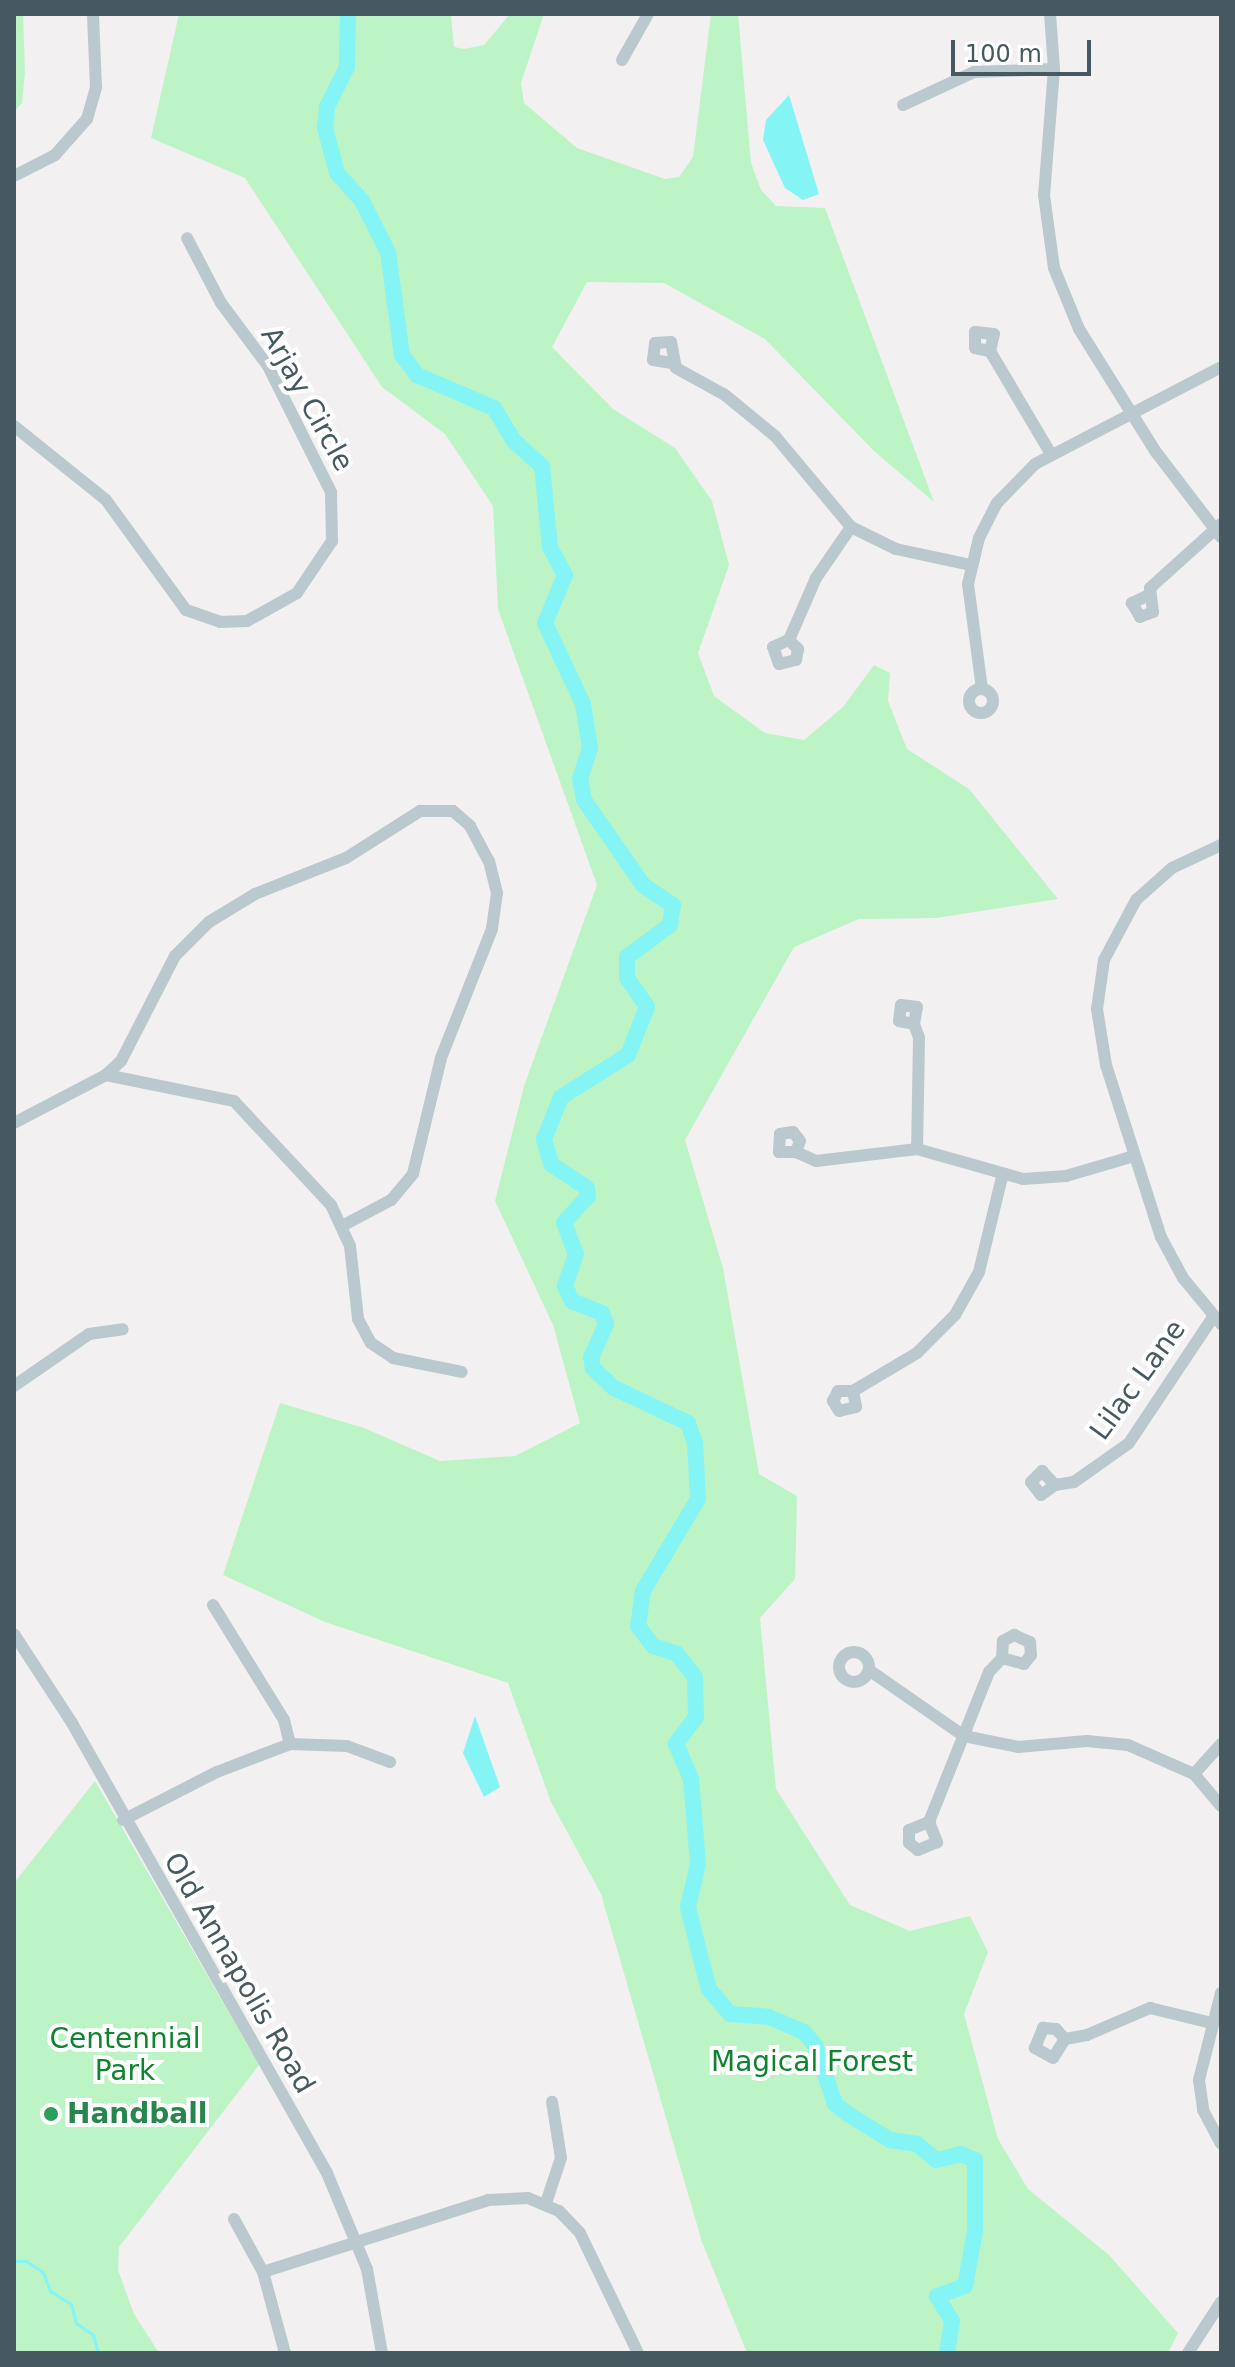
<!DOCTYPE html>
<html>
<head>
<meta charset="utf-8">
<style>
	body { margin:0 }
	#map { position:relative; width:1235px; height:2367px; overflow:hidden; background:#f3f0f1; font-family:"DejaVu Sans",sans-serif }
	div>[style] { position:absolute }
	[style*='--x'] { left:calc(var(--x)*1px); top:calc(var(--y)*1px); width:calc(var(--w)*1px); rotate:calc(var(--a)*1deg) }
	.green>* { inset:0; background:#bcf4c6 }
	.water>* { inset:0; background:#85f4f5 }
	.stream>* { height:3px; margin:-1.5px; padding:0 1.5px; transform-origin:1.5px; border-radius:1.5px; background:#85f4f5 }
	.river>* { height:16px; margin:-8px; padding:0 8px; transform-origin:8px; border-radius:8px; background:#85f4f5 }
	.minor>* { height:12px; margin:-6px; padding:0 6px; transform-origin:6px; border-radius:6px; background:#bac9ce }
	.minor>.ring { margin:-6px; padding:0; box-sizing:content-box; background:none; border:12px solid #bac9ce; border-radius:50% }
	.dots>* { width:22px; height:22px; translate:-50% -50%; box-sizing:border-box; border:4px solid #fff; border-radius:50% }
	span { translate:-50% -50%; white-space:nowrap; text-align:center; line-height:1.15; -webkit-text-stroke:8px #fff; paint-order:stroke }
	.street-label { font-size:28px; color:#465960 }
	.park-label { font-size:28px; color:#0e8431 }
	.leisure-label { font-size:28px; color:#27864d; font-weight:700 }
	.left { translate:0 -50%; text-align:left }
	.frame { position:absolute; inset:0; border:16px solid #465960; pointer-events:none }
	.scale { position:absolute; left:951px; top:40px; width:140px; height:36px; box-sizing:border-box; border:4px solid #465960; border-top:0; padding-left:10px; font-size:24px; line-height:28px; white-space:nowrap; color:#465960; -webkit-text-stroke:6px #fff; paint-order:stroke }
</style>
</head>
<body>
<div id="map">
	<div class="green">
		<div style="clip-path:polygon(14px 14px,23px 14px,25px 72px,22px 103px,14px 112px)"></div>
		<div style="clip-path:polygon(179px 14px,451px 14px,454px 47px,464px 49px,484px 45px,510px 14px,544px 14px,521px 83px,524px 103px,577px 148px,665px 179px,679px 177px,693px 157px,711px 14px,738px 14px,751px 163px,761px 190px,776px 206px,825px 208px,934px 502px,874px 451px,765px 339px,664px 283px,587px 282px,552px 347px,613px 409px,675px 448px,712px 501px,729px 565px,698px 653px,714px 696px,765px 733px,804px 740px,843px 707px,874px 665px,890px 673px,888px 701px,907px 749px,969px 789px,1058px 899px,936px 918px,859px 919px,794px 947px,685px 1140px,723px 1268px,759px 1474px,797px 1496px,795px 1579px,760px 1618px,776px 1789px,850px 1905px,910px 1931px,970px 1916px,988px 1952px,964px 2014px,998px 2139px,1028px 2189px,1109px 2255px,1178px 2333px,1168px 2353px,747px 2353px,702px 2242px,601px 1894px,551px 1802px,508px 1683px,325px 1622px,223px 1575px,280px 1403px,364px 1428px,440px 1461px,515px 1456px,580px 1423px,553px 1325px,495px 1201px,524px 1086px,597px 885px,498px 609px,493px 506px,445px 434px,382px 387px,245px 178px,151px 138px)"></div>
		<div style="clip-path:polygon(95px 1781px,259px 2065px,119px 2247px,118px 2270px,134px 2314px,159px 2353px,14px 2353px,14px 1883px)"></div>
	</div>
	<div class="water">
		<div style="clip-path:polygon(789px 95px,819px 194px,803px 200px,785px 188px,763px 140px,766px 120px)"></div>
		<div style="clip-path:polygon(475px 1716px,500px 1787px,484px 1797px,463px 1753px)"></div>
	</div>
	<div class="stream">
		<div style="--x:14;--y:2261;--w:12;--a:0"></div>
		<div style="--x:26;--y:2261;--w:20;--a:33"></div>
		<div style="--x:43;--y:2272;--w:20;--a:70"></div>
		<div style="--x:50;--y:2291;--w:25;--a:32"></div>
		<div style="--x:71;--y:2304;--w:20;--a:75"></div>
		<div style="--x:76;--y:2323;--w:21;--a:35"></div>
		<div style="--x:93;--y:2335;--w:19;--a:74"></div>
	</div>
	<div class="river">
		<div style="--x:348;--y:14;--w:53;--a:91.1"></div>
		<div style="--x:347;--y:67;--w:45;--a:116.6"></div>
		<div style="--x:327;--y:107;--w:21;--a:95"></div>
		<div style="--x:325;--y:128;--w:47;--a:75.1"></div>
		<div style="--x:337;--y:173;--w:38;--a:48"></div>
		<div style="--x:362;--y:201;--w:57;--a:63"></div>
		<div style="--x:388;--y:252;--w:104;--a:82.3"></div>
		<div style="--x:402;--y:355;--w:25;--a:53"></div>
		<div style="--x:417;--y:375;--w:84;--a:23.2"></div>
		<div style="--x:494;--y:408;--w:39;--a:59"></div>
		<div style="--x:514;--y:441;--w:38;--a:42"></div>
		<div style="--x:542;--y:466;--w:81;--a:84.4"></div>
		<div style="--x:550;--y:547;--w:32;--a:62"></div>
		<div style="--x:565;--y:575;--w:52;--a:112.6"></div>
		<div style="--x:545;--y:623;--w:89;--a:64.9"></div>
		<div style="--x:583;--y:704;--w:45;--a:81"></div>
		<div style="--x:590;--y:748;--w:32;--a:108"></div>
		<div style="--x:580;--y:778;--w:22;--a:80"></div>
		<div style="--x:584;--y:800;--w:103;--a:55.2"></div>
		<div style="--x:643;--y:885;--w:36;--a:34"></div>
		<div style="--x:673;--y:905;--w:20;--a:99"></div>
		<div style="--x:670;--y:925;--w:54;--a:143.3"></div>
		<div style="--x:627;--y:957;--w:21;--a:90"></div>
		<div style="--x:627;--y:978;--w:35;--a:55"></div>
		<div style="--x:647;--y:1007;--w:52;--a:111.6"></div>
		<div style="--x:628;--y:1055;--w:79;--a:147.9"></div>
		<div style="--x:561;--y:1097;--w:45;--a:112"></div>
		<div style="--x:544;--y:1139;--w:26;--a:74"></div>
		<div style="--x:551;--y:1164;--w:43;--a:33.7"></div>
		<div style="--x:587;--y:1188;--w:8;--a:83"></div>
		<div style="--x:588;--y:1196;--w:36;--a:132"></div>
		<div style="--x:564;--y:1223;--w:33;--a:69"></div>
		<div style="--x:576;--y:1254;--w:34;--a:109"></div>
		<div style="--x:565;--y:1286;--w:17;--a:65"></div>
		<div style="--x:572;--y:1301;--w:32;--a:22"></div>
		<div style="--x:602;--y:1313;--w:12;--a:70"></div>
		<div style="--x:606;--y:1324;--w:36;--a:114"></div>
		<div style="--x:591;--y:1357;--w:11;--a:80"></div>
		<div style="--x:593;--y:1368;--w:29;--a:44"></div>
		<div style="--x:614;--y:1388;--w:82;--a:25.3"></div>
		<div style="--x:688;--y:1423;--w:21;--a:71"></div>
		<div style="--x:695;--y:1443;--w:56;--a:86.9"></div>
		<div style="--x:698;--y:1499;--w:107;--a:120.9"></div>
		<div style="--x:643;--y:1591;--w:35;--a:98"></div>
		<div style="--x:638;--y:1626;--w:25;--a:53"></div>
		<div style="--x:653;--y:1646;--w:25;--a:18"></div>
		<div style="--x:677;--y:1654;--w:29;--a:52"></div>
		<div style="--x:695;--y:1677;--w:40;--a:88.6"></div>
		<div style="--x:696;--y:1717;--w:34;--a:127"></div>
		<div style="--x:676;--y:1744;--w:38;--a:67"></div>
		<div style="--x:691;--y:1779;--w:85;--a:85.3"></div>
		<div style="--x:698;--y:1864;--w:44;--a:103.1"></div>
		<div style="--x:688;--y:1907;--w:62;--a:76"></div>
		<div style="--x:703;--y:1967;--w:23;--a:75"></div>
		<div style="--x:709;--y:1989;--w:33;--a:50"></div>
		<div style="--x:730;--y:2014;--w:39;--a:4"></div>
		<div style="--x:769;--y:2017;--w:38;--a:23"></div>
		<div style="--x:804;--y:2032;--w:17;--a:50"></div>
		<div style="--x:815;--y:2045;--w:62;--a:71.3"></div>
		<div style="--x:835;--y:2104;--w:16;--a:38"></div>
		<div style="--x:848;--y:2114;--w:49;--a:31.8"></div>
		<div style="--x:890;--y:2140;--w:27;--a:8"></div>
		<div style="--x:917;--y:2144;--w:25;--a:40"></div>
		<div style="--x:936;--y:2160;--w:26;--a:-13"></div>
		<div style="--x:961;--y:2154;--w:15;--a:23"></div>
		<div style="--x:975;--y:2160;--w:71;--a:90"></div>
		<div style="--x:975;--y:2231;--w:56;--a:100.3"></div>
		<div style="--x:965;--y:2286;--w:30;--a:160"></div>
		<div style="--x:937;--y:2296;--w:29;--a:59"></div>
		<div style="--x:952;--y:2321;--w:32;--a:99"></div>
	</div>
	<div class="minor">
		<div style="--x:1050;--y:14;--w:55;--a:85.8"></div>
		<div style="--x:1054;--y:69;--w:126;--a:94.5"></div>
		<div style="--x:1044;--y:195;--w:74;--a:82.2"></div>
		<div style="--x:1054;--y:268;--w:66;--a:67.7"></div>
		<div style="--x:1079;--y:329;--w:145;--a:58"></div>
		<div style="--x:1156;--y:452;--w:107;--a:52.6"></div>
		<div style="--x:622;--y:60;--w:53;--a:-60.5"></div>
		<div style="--x:903;--y:105;--w:78;--a:-24.9"></div>
		<div style="--x:974;--y:72;--w:80;--a:-2.1"></div>
		<div style="--x:14;--y:176;--w:46;--a:-27.1"></div>
		<div style="--x:55;--y:155;--w:48;--a:-48.4"></div>
		<div style="--x:87;--y:119;--w:33;--a:-74"></div>
		<div style="--x:96;--y:87;--w:73;--a:-92.4"></div>
		<div style="--x:990;--y:351;--w:15;--a:-169"></div>
		<div style="--x:975;--y:348;--w:16;--a:-90"></div>
		<div style="--x:975;--y:332;--w:19;--a:6"></div>
		<div style="--x:994;--y:334;--w:17;--a:103"></div>
		<div style="--x:990;--y:351;--w:120;--a:59.4"></div>
		<div style="--x:672;--y:363;--w:19;--a:-171"></div>
		<div style="--x:653;--y:360;--w:17;--a:-83"></div>
		<div style="--x:655;--y:343;--w:16;--a:-4"></div>
		<div style="--x:671;--y:342;--w:26;--a:79"></div>
		<div style="--x:676;--y:368;--w:56;--a:28.9"></div>
		<div style="--x:725;--y:395;--w:65;--a:39.4"></div>
		<div style="--x:775;--y:436;--w:119;--a:50.1"></div>
		<div style="--x:851;--y:527;--w:50;--a:26.1"></div>
		<div style="--x:896;--y:549;--w:77;--a:12"></div>
		<div style="--x:14;--y:426;--w:118;--a:38.8"></div>
		<div style="--x:106;--y:500;--w:136;--a:54"></div>
		<div style="--x:186;--y:610;--w:36;--a:19"></div>
		<div style="--x:220;--y:622;--w:27;--a:-2"></div>
		<div style="--x:247;--y:621;--w:57;--a:-29.2"></div>
		<div style="--x:297;--y:593;--w:63;--a:-56.1"></div>
		<div style="--x:332;--y:541;--w:49;--a:-91.2"></div>
		<div style="--x:331;--y:492;--w:141;--a:-116.6"></div>
		<div style="--x:268;--y:366;--w:79;--a:-126.7"></div>
		<div style="--x:221;--y:303;--w:73;--a:-117.6"></div>
		<div style="--x:1147;--y:596;--w:17;--a:155"></div>
		<div style="--x:1132;--y:603;--w:16;--a:60"></div>
		<div style="--x:1140;--y:617;--w:14;--a:-21"></div>
		<div style="--x:1153;--y:612;--w:24;--a:-97"></div>
		<div style="--x:1150;--y:588;--w:96;--a:-42"></div>
		<div style="--x:789;--y:640;--w:13;--a:45"></div>
		<div style="--x:798;--y:649;--w:11;--a:100"></div>
		<div style="--x:796;--y:660;--w:17;--a:167"></div>
		<div style="--x:779;--y:664;--w:18;--a:-109"></div>
		<div style="--x:773;--y:647;--w:17;--a:-24"></div>
		<div style="--x:789;--y:640;--w:68;--a:-66.5"></div>
		<div style="--x:816;--y:578;--w:62;--a:-55.5"></div>
		<div class="ring" style="left:969px;top:689px;width:12px;height:12px"></div>
		<div style="--x:982;--y:689;--w:106;--a:-97.6"></div>
		<div style="--x:968;--y:584;--w:47;--a:-76.6"></div>
		<div style="--x:979;--y:538;--w:39;--a:-63"></div>
		<div style="--x:997;--y:503;--w:54;--a:-45.7"></div>
		<div style="--x:1035;--y:464;--w:210;--a:-27.5"></div>
		<div style="--x:1221;--y:845;--w:54;--a:154.9"></div>
		<div style="--x:1172;--y:868;--w:48;--a:138.4"></div>
		<div style="--x:1136;--y:900;--w:68;--a:118.1"></div>
		<div style="--x:1104;--y:960;--w:49;--a:98.1"></div>
		<div style="--x:1097;--y:1009;--w:57;--a:80.9"></div>
		<div style="--x:1106;--y:1065;--w:181;--a:72.3"></div>
		<div style="--x:1161;--y:1237;--w:47;--a:61.8"></div>
		<div style="--x:1183;--y:1278;--w:60;--a:50.4"></div>
		<div style="--x:914;--y:1024;--w:17;--a:-80"></div>
		<div style="--x:917;--y:1007;--w:16;--a:-173"></div>
		<div style="--x:901;--y:1005;--w:16;--a:97"></div>
		<div style="--x:899;--y:1021;--w:15;--a:11"></div>
		<div style="--x:914;--y:1024;--w:15;--a:70"></div>
		<div style="--x:919;--y:1038;--w:111;--a:91"></div>
		<div style="--x:106;--y:1075;--w:21;--a:-43"></div>
		<div style="--x:121;--y:1061;--w:118;--a:-62.8"></div>
		<div style="--x:175;--y:956;--w:48;--a:-45"></div>
		<div style="--x:209;--y:922;--w:54;--a:-31.3"></div>
		<div style="--x:255;--y:894;--w:98;--a:-21.6"></div>
		<div style="--x:346;--y:858;--w:88;--a:-32.4"></div>
		<div style="--x:420;--y:811;--w:33;--a:0"></div>
		<div style="--x:453;--y:811;--w:23;--a:41"></div>
		<div style="--x:470;--y:826;--w:40;--a:62"></div>
		<div style="--x:489;--y:861;--w:33;--a:76"></div>
		<div style="--x:497;--y:893;--w:36;--a:98"></div>
		<div style="--x:492;--y:929;--w:139;--a:111.6"></div>
		<div style="--x:441;--y:1058;--w:119;--a:103.6"></div>
		<div style="--x:413;--y:1174;--w:34;--a:130"></div>
		<div style="--x:391;--y:1200;--w:55;--a:152"></div>
		<div style="--x:14;--y:1123;--w:104;--a:-27.6"></div>
		<div style="--x:106;--y:1075;--w:131;--a:11.5"></div>
		<div style="--x:234;--y:1101;--w:142;--a:47"></div>
		<div style="--x:331;--y:1205;--w:45;--a:65.1"></div>
		<div style="--x:350;--y:1246;--w:73;--a:83.7"></div>
		<div style="--x:358;--y:1319;--w:27;--a:62"></div>
		<div style="--x:371;--y:1343;--w:27;--a:34"></div>
		<div style="--x:393;--y:1358;--w:70;--a:11.5"></div>
		<div style="--x:796;--y:1152;--w:17;--a:180"></div>
		<div style="--x:779;--y:1152;--w:18;--a:-87"></div>
		<div style="--x:780;--y:1134;--w:13;--a:-9"></div>
		<div style="--x:793;--y:1132;--w:11;--a:52"></div>
		<div style="--x:800;--y:1141;--w:12;--a:110"></div>
		<div style="--x:796;--y:1152;--w:22;--a:24"></div>
		<div style="--x:816;--y:1161;--w:102;--a:-6.8"></div>
		<div style="--x:917;--y:1149;--w:110;--a:15.8"></div>
		<div style="--x:1023;--y:1179;--w:43;--a:-4"></div>
		<div style="--x:1066;--y:1176;--w:71;--a:-16.4"></div>
		<div style="--x:14;--y:1386;--w:91;--a:-34.7"></div>
		<div style="--x:89;--y:1334;--w:34;--a:-8"></div>
		<div style="--x:853;--y:1391;--w:16;--a:79"></div>
		<div style="--x:856;--y:1407;--w:17;--a:167"></div>
		<div style="--x:839;--y:1411;--w:12;--a:-121"></div>
		<div style="--x:833;--y:1401;--w:11;--a:-63"></div>
		<div style="--x:838;--y:1391;--w:15;--a:0"></div>
		<div style="--x:853;--y:1391;--w:74;--a:-30.7"></div>
		<div style="--x:917;--y:1353;--w:54;--a:-45"></div>
		<div style="--x:955;--y:1315;--w:49;--a:-60.8"></div>
		<div style="--x:979;--y:1272;--w:98;--a:-76.4"></div>
		<div style="--x:1055;--y:1485;--w:17;--a:144"></div>
		<div style="--x:1041;--y:1495;--w:16;--a:-128"></div>
		<div style="--x:1031;--y:1482;--w:16;--a:-45"></div>
		<div style="--x:1042;--y:1471;--w:19;--a:47"></div>
		<div style="--x:1055;--y:1485;--w:19;--a:-9"></div>
		<div style="--x:1074;--y:1482;--w:67;--a:-35.3"></div>
		<div style="--x:1129;--y:1443;--w:151;--a:-56.3"></div>
		<div style="--x:213;--y:1605;--w:135;--a:58.3"></div>
		<div style="--x:284;--y:1720;--w:25;--a:76"></div>
		<div style="--x:14;--y:1634;--w:106;--a:56.9"></div>
		<div style="--x:72;--y:1723;--w:517;--a:60.46"></div>
		<div style="--x:327;--y:2173;--w:104;--a:67.4"></div>
		<div style="--x:367;--y:2269;--w:85;--a:79.9"></div>
		<div class="ring" style="left:839px;top:1652px;width:18px;height:18px"></div>
		<div style="--x:869;--y:1670;--w:116;--a:34.8"></div>
		<div style="--x:964;--y:1736;--w:55;--a:11.5"></div>
		<div style="--x:1018;--y:1747;--w:69;--a:-5"></div>
		<div style="--x:1087;--y:1741;--w:41;--a:5.6"></div>
		<div style="--x:1128;--y:1745;--w:72;--a:23.7"></div>
		<div style="--x:1194;--y:1774;--w:42;--a:49.8"></div>
		<div style="--x:1194;--y:1774;--w:40;--a:-48"></div>
		<div style="--x:123;--y:1820;--w:106;--a:-27.1"></div>
		<div style="--x:217;--y:1772;--w:78;--a:-21"></div>
		<div style="--x:290;--y:1744;--w:57;--a:2"></div>
		<div style="--x:347;--y:1746;--w:46;--a:20.4"></div>
		<div style="--x:929;--y:1822;--w:22;--a:68"></div>
		<div style="--x:937;--y:1842;--w:21;--a:157"></div>
		<div style="--x:918;--y:1850;--w:11;--a:-142"></div>
		<div style="--x:909;--y:1843;--w:13;--a:-90"></div>
		<div style="--x:909;--y:1830;--w:22;--a:-22"></div>
		<div style="--x:929;--y:1822;--w:162;--a:-68.2"></div>
		<div style="--x:989;--y:1672;--w:19;--a:-47"></div>
		<div style="--x:1002;--y:1658;--w:17;--a:-87"></div>
		<div style="--x:1003;--y:1641;--w:13;--a:-29"></div>
		<div style="--x:1014;--y:1635;--w:17;--a:24"></div>
		<div style="--x:1030;--y:1642;--w:13;--a:86"></div>
		<div style="--x:1031;--y:1655;--w:11;--a:128"></div>
		<div style="--x:1024;--y:1664;--w:23;--a:-165"></div>
		<div style="--x:1221;--y:1993;--w:90;--a:104.2"></div>
		<div style="--x:1199;--y:2080;--w:30;--a:82"></div>
		<div style="--x:1203;--y:2110;--w:38;--a:62"></div>
		<div style="--x:1065;--y:2039;--w:22;--a:122"></div>
		<div style="--x:1053;--y:2058;--w:21;--a:-151"></div>
		<div style="--x:1035;--y:2048;--w:22;--a:-68"></div>
		<div style="--x:1043;--y:2028;--w:13;--a:4"></div>
		<div style="--x:1056;--y:2029;--w:13;--a:48"></div>
		<div style="--x:1065;--y:2039;--w:22;--a:-10"></div>
		<div style="--x:1087;--y:2035;--w:69;--a:-23.2"></div>
		<div style="--x:1150;--y:2008;--w:64;--a:13.6"></div>
		<div style="--x:546;--y:2203;--w:47;--a:-71.6"></div>
		<div style="--x:561;--y:2158;--w:57;--a:-99.1"></div>
		<div style="--x:234;--y:2219;--w:60;--a:61.3"></div>
		<div style="--x:263;--y:2272;--w:84;--a:74.8"></div>
		<div style="--x:263;--y:2272;--w:236;--a:-17.7"></div>
		<div style="--x:488;--y:2200;--w:40;--a:-2.9"></div>
		<div style="--x:528;--y:2198;--w:34;--a:23"></div>
		<div style="--x:559;--y:2211;--w:30;--a:46"></div>
		<div style="--x:580;--y:2233;--w:133;--a:64.2"></div>
		<div style="--x:1188;--y:2353;--w:61;--a:-57.1"></div>
	</div>
	<div class="dots">
		<div style="left:51px;top:2114px;background:#2e9e5b"></div>
	</div>
	<div class="street-label">
		<span style="left:307px;top:399px;rotate:61deg">Arjay Circle</span>
		<span style="left:1138px;top:1380px;rotate:-54deg">Lilac Lane</span>
		<span style="left:239px;top:1973px;rotate:60deg">Old Annapolis Road</span>
	</div>
	<div class="park-label">
		<span style="left:125px;top:2055px">Centennial<br>Park</span>
		<span style="left:812px;top:2062px">Magical Forest</span>
	</div>
	<div class="leisure-label">
		<span class="left" style="left:67px;top:2114px">Handball</span>
	</div>
	<div class="frame"></div>
	<div class="scale">100 m</div>
</div>
</body>
</html>
